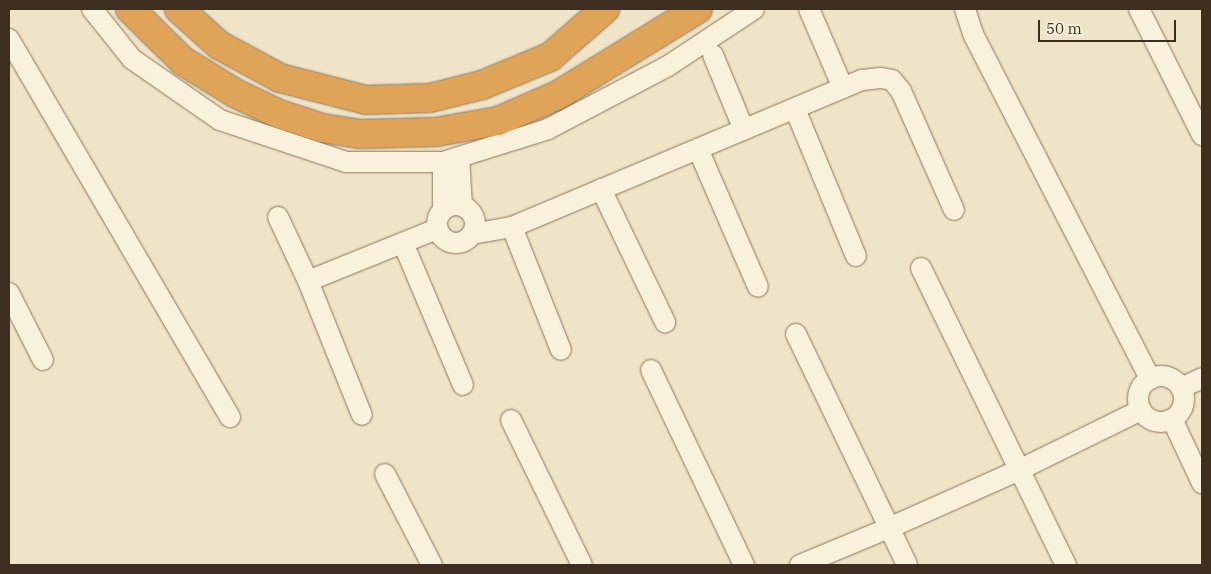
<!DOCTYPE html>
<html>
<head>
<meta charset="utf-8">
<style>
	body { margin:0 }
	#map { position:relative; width:1211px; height:574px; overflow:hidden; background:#f0e4c8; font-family:"IBM Plex Serif",serif }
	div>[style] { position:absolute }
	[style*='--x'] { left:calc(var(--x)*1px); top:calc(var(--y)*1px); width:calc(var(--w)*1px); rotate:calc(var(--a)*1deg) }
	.roads { filter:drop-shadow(0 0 1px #8d765c) drop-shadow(0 0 1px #8d765c) }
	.minor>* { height:20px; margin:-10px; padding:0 10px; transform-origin:10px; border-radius:10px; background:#faf1dc }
	.minor>.ring { margin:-10px; padding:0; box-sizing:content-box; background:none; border:20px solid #faf1dc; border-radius:50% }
	.motorway>* { height:28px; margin:-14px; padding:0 14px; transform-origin:14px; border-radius:14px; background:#e0a458 }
	span { translate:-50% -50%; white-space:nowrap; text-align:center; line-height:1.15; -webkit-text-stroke:4px #f7eed8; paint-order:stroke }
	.frame { position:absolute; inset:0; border:10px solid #3d2e20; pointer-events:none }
	.scale { position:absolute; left:1038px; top:20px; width:138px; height:22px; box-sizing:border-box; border:2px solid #3d2e20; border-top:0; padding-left:6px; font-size:15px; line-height:18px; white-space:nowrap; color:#3d2e20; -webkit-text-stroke:4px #f7eed8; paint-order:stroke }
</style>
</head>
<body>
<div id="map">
	<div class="roads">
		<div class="minor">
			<div style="--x:92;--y:9;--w:64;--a:51.3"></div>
			<div style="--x:132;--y:59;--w:107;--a:34.7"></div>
			<div style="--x:220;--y:120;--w:133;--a:18.4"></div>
			<div style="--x:346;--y:162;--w:97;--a:0"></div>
			<div style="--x:443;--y:162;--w:110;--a:-17.4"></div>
			<div style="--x:548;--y:129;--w:136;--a:-27.7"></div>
			<div style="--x:668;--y:66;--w:103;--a:-33.5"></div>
			<div style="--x:809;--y:9;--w:86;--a:66.7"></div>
			<div style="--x:965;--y:9;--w:26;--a:72"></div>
			<div style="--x:973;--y:34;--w:388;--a:62.8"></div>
			<div style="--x:1139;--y:9;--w:141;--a:63.4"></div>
			<div style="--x:9;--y:39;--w:438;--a:59.7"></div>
			<div style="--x:713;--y:55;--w:81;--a:67.5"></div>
			<div style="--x:795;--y:109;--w:159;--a:67.5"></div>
			<div style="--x:698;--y:149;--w:150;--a:66.5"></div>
			<div style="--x:459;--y:157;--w:49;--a:86.5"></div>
			<div style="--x:443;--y:162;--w:47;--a:90"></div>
			<div style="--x:601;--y:189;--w:148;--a:64.3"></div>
			<div class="ring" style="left:437px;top:205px;width:18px;height:18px"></div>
			<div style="--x:278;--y:217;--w:71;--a:64.9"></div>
			<div style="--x:308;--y:281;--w:144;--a:68.1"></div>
			<div style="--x:512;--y:227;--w:132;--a:68.3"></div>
			<div style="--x:472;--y:234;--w:41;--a:-9.9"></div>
			<div style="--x:512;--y:227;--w:380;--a:-22.8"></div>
			<div style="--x:862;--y:80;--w:19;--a:-6"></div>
			<div style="--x:881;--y:78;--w:11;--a:10"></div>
			<div style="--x:892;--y:80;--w:14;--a:51"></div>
			<div style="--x:901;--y:91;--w:130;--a:66"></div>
			<div style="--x:403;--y:243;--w:154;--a:67.1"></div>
			<div style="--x:921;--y:268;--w:331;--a:64"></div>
			<div style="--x:308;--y:281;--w:139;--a:-22"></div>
			<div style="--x:9;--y:293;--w:75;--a:63.1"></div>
			<div style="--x:796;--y:334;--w:256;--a:64.3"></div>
			<div style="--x:651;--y:370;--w:216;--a:64.5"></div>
			<div class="ring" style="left:1138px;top:376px;width:26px;height:26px"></div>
			<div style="--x:1181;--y:388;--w:23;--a:-25"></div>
			<div style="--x:1172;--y:419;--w:71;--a:64.9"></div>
			<div style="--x:511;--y:420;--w:161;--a:63.9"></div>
			<div style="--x:385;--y:474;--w:102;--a:62.7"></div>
			<div style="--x:800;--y:565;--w:96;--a:-22.6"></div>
			<div style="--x:889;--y:528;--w:142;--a:-24"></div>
			<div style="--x:1019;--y:470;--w:136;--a:-26.2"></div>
		</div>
		<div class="motorway">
			<div style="--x:130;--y:9;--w:74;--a:44.5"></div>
			<div style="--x:183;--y:61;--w:61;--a:31.6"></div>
			<div style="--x:235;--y:93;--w:49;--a:25.5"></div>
			<div style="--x:279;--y:114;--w:45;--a:18"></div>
			<div style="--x:322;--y:128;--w:39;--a:9"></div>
			<div style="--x:361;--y:134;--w:75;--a:-1.5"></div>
			<div style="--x:436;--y:132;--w:63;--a:-10.1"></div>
			<div style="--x:498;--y:121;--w:65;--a:-23.4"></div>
			<div style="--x:558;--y:95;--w:164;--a:-31.6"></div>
			<div style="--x:179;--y:9;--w:54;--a:42"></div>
			<div style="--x:219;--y:45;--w:69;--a:28.4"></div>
			<div style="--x:280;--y:78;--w:89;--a:14.3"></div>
			<div style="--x:366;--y:100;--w:64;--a:-1.8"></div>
			<div style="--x:430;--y:98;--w:54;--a:-14"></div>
			<div style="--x:482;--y:85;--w:74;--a:-22.4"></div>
			<div style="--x:550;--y:57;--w:73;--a:-41.1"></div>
		</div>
	</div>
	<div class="frame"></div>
	<div class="scale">50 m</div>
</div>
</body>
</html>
